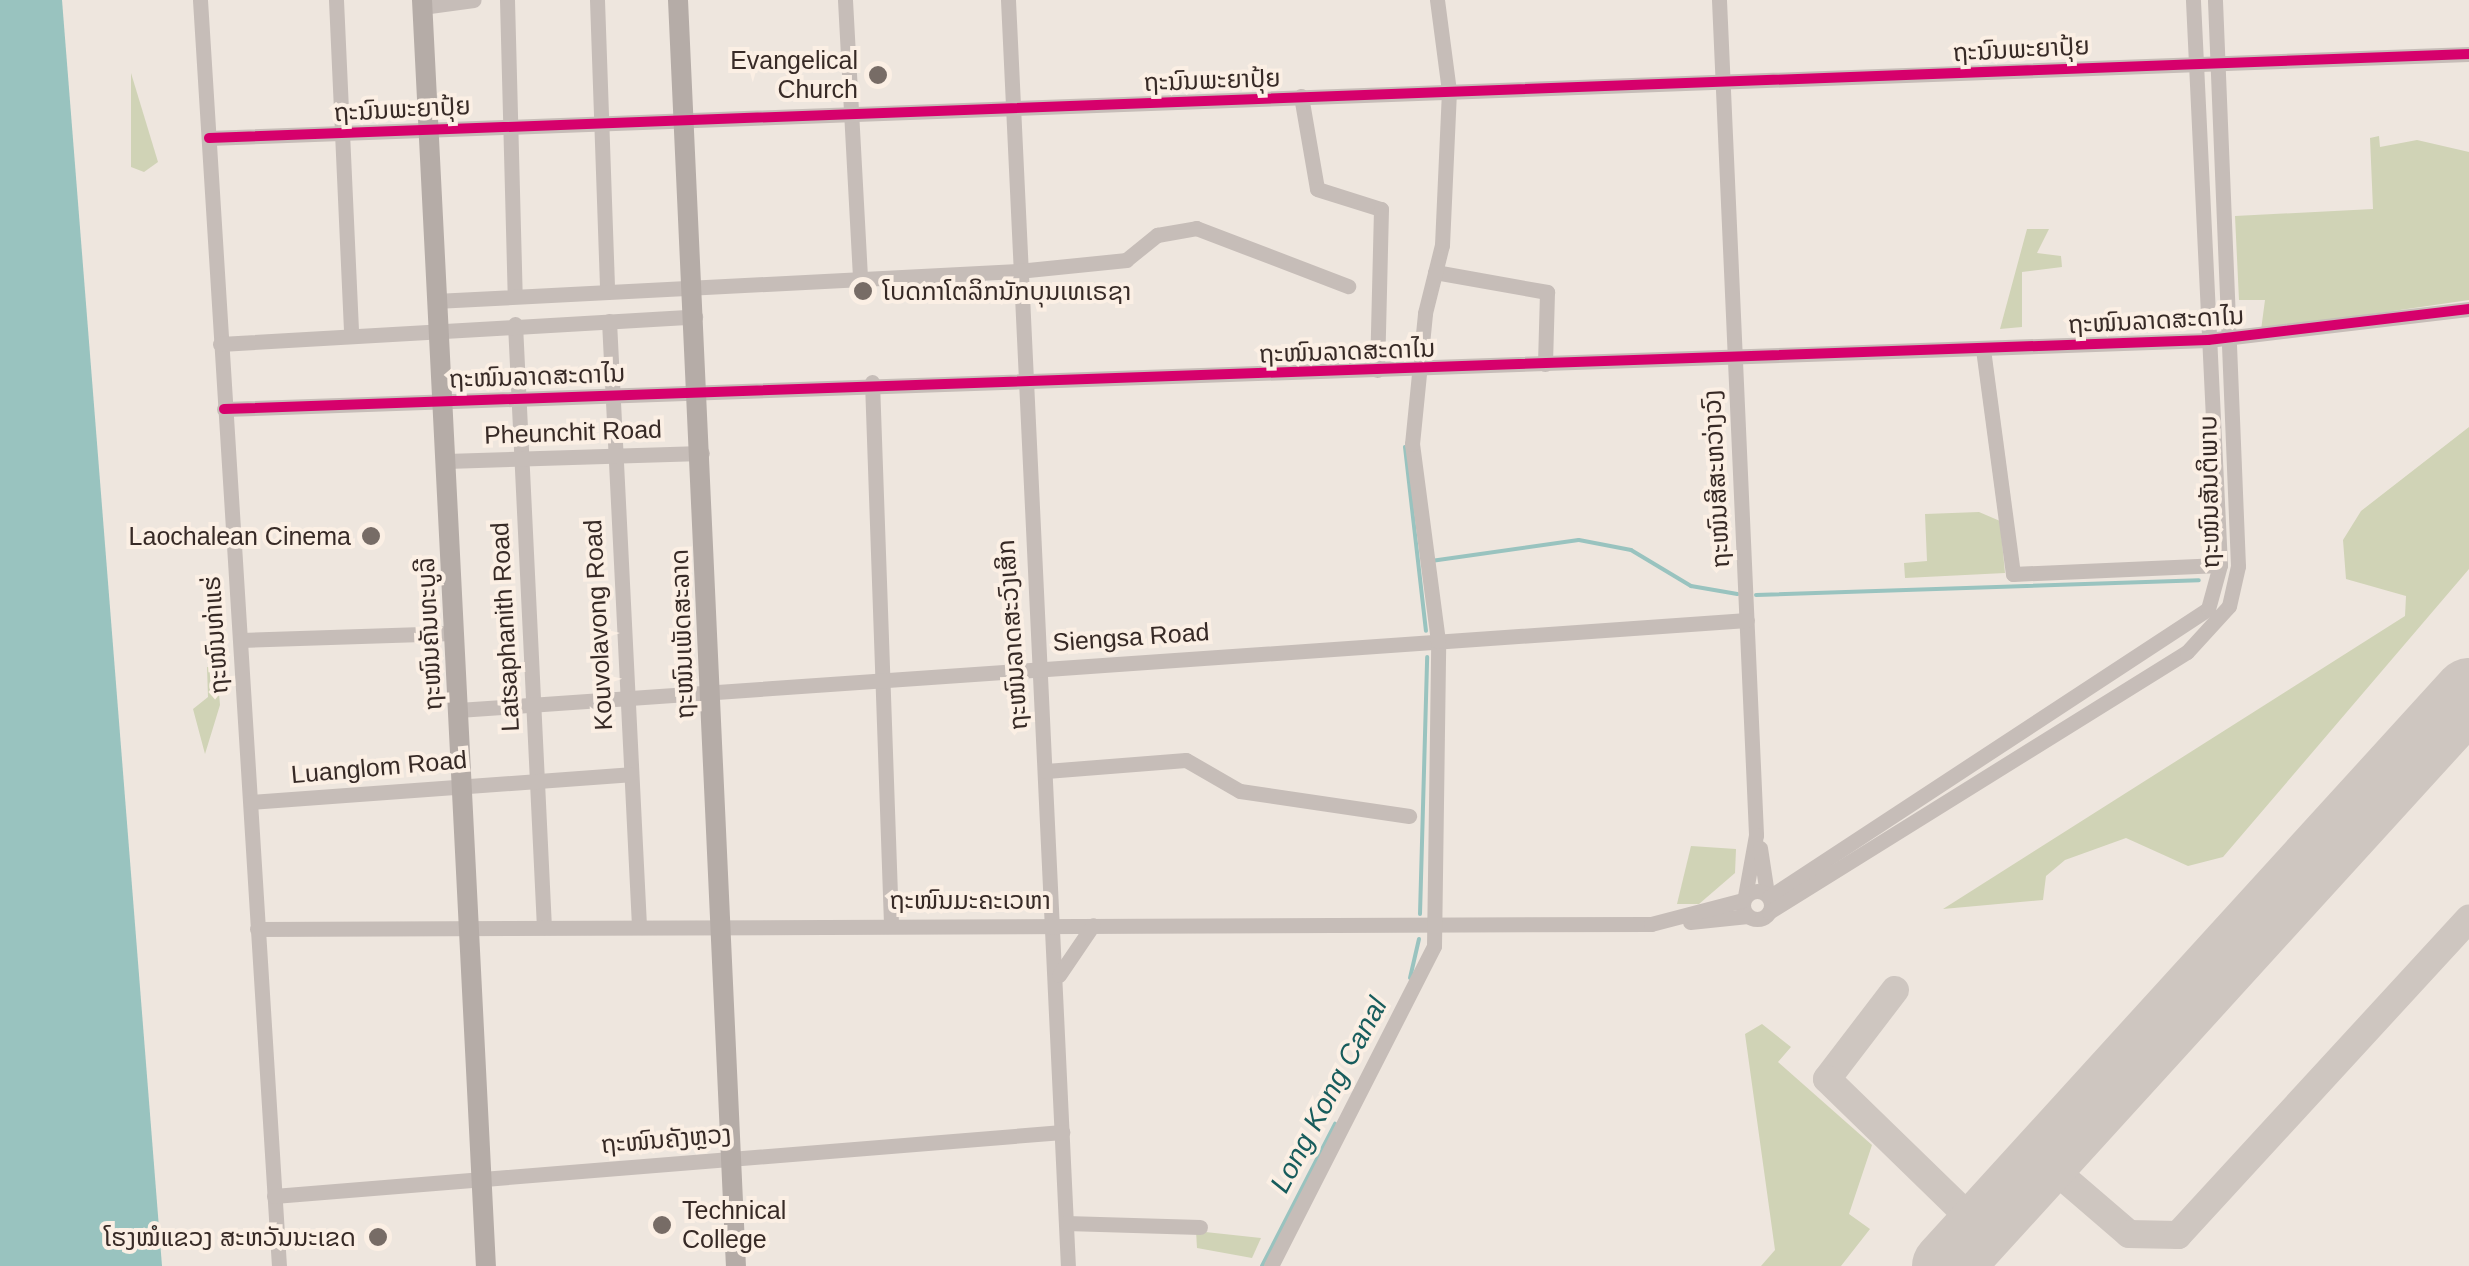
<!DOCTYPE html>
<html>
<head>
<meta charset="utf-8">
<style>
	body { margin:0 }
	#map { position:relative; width:2469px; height:1266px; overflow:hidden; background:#eee6de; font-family:Helvetica,"Noto Sans Lao",sans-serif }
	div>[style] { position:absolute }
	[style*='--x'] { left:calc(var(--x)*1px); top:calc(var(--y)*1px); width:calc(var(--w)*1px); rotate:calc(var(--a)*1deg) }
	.green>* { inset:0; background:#d0d3b6 }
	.water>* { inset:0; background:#99c3bf }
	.stream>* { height:4px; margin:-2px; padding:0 2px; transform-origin:2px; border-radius:2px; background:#99c3bf }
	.taxiway>* { height:28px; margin:-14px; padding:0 14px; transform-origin:14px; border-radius:14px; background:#cec6c0 }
	.runway>* { height:70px; margin:-35px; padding:0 35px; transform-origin:35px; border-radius:35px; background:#cec6c0 }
	.minor>* { height:15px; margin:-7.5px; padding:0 7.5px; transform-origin:7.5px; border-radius:7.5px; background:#c6bdb8 }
	.minor>.ring { margin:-7.5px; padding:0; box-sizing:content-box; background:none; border:15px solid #c6bdb8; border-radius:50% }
	.major>* { height:20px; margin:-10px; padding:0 10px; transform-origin:10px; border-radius:10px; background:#b5aca7 }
	.cycleway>* { height:10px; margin:-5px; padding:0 5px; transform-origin:5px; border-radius:5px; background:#d6006c }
	.dots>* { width:28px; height:28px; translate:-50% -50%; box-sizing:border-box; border:5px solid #fbefe4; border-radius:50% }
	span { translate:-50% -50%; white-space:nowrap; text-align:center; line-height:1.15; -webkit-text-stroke:8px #fbefe4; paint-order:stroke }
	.street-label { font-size:25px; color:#372a26 }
	.poi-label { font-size:25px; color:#372a26 }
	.right { translate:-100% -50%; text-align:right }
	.left { translate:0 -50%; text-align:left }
	.water-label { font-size:28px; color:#175c5c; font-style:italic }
</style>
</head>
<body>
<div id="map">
	<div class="green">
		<div style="clip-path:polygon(131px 73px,158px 162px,144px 172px,131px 167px)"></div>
		<div style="clip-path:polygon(2379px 136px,2380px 147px,2417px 140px,2469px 152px,2469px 300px,2261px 330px,2265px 300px,2239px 300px,2235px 216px,2373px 209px,2370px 138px)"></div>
		<div style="clip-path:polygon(2027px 229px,2049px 229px,2037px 253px,2061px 256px,2062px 267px,2022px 272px,2022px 327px,2000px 329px)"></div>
		<div style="clip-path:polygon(2469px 427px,2469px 569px,2223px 857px,2188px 866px,2126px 838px,2065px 860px,2046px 876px,2043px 900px,1943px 909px,2405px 616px,2406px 596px,2346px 579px,2343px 540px,2361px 511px)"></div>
		<div style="clip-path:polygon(1979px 512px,2000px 521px,2005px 573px,1905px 578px,1904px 563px,1927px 561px,1925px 514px)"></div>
		<div style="clip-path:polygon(207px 667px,217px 668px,220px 705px,205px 754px,193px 709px,208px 697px)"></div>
		<div style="clip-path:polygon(1691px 846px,1736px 849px,1735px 873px,1699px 904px,1677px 904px)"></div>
		<div style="clip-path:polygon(1762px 1024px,1791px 1047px,1778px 1062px,1872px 1145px,1849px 1214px,1870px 1229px,1841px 1266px,1761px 1266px,1775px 1250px,1745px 1034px)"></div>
		<div style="clip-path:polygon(1196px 1231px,1261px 1238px,1252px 1258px,1197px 1248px)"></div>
	</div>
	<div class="water">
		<div style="clip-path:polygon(0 0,62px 0,162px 1266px,0 1266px)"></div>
	</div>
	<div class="stream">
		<div style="--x:1405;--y:447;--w:185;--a:83.5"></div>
		<div style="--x:1431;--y:561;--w:149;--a:-8.1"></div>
		<div style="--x:1579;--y:540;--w:53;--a:10.9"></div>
		<div style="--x:1631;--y:550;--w:70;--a:31"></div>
		<div style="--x:1691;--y:586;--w:47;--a:9.9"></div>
		<div style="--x:1756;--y:595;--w:443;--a:-1.9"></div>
		<div style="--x:1420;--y:914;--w:257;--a:-88.4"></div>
		<div style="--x:1410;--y:978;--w:40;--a:-77"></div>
		<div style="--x:1262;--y:1266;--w:160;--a:-62.8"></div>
	</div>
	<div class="taxiway">
		<div style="--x:1895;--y:990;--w:112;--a:127.4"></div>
		<div style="--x:1827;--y:1079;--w:215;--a:44.2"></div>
		<div style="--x:2043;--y:1160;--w:113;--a:40.7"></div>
		<div style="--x:2129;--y:1234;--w:49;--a:1.2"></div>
		<div style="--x:2178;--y:1235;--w:430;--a:-47.4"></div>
	</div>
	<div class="runway">
		<div style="--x:1947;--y:1266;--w:775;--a:-47.67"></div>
	</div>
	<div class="minor">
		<div style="--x:200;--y:0;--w:1268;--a:86.43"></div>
		<div style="--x:336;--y:0;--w:335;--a:87.4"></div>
		<div style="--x:507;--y:0;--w:296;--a:88.5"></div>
		<div style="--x:597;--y:0;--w:292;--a:88"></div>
		<div style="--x:845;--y:0;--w:279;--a:86.9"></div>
		<div style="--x:1008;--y:0;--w:1267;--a:87.29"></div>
		<div style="--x:1719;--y:0;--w:836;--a:87.46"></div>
		<div style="--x:1756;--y:835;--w:62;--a:100.2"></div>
		<div style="--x:422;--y:7;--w:52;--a:-7.7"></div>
		<div style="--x:1301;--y:96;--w:94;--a:80.2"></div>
		<div style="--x:1317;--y:189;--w:67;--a:17.4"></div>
		<div style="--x:1381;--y:209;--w:161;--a:91.4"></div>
		<div style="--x:209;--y:138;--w:2262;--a:-2.13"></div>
		<div style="--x:1435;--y:272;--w:114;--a:10.1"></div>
		<div style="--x:1547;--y:292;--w:72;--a:91.6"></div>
		<div style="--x:435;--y:301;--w:584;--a:-2.95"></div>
		<div style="--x:1018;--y:271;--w:109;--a:-5.8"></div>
		<div style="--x:1126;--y:260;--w:40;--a:-39"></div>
		<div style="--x:1157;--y:235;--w:40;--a:-10"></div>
		<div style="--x:1196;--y:228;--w:163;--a:20.9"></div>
		<div style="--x:609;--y:321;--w:606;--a:87.16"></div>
		<div style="--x:515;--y:324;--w:604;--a:87.25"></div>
		<div style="--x:220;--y:344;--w:476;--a:-3.3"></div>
		<div style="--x:1983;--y:349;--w:227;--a:82.4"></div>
		<div style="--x:2013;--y:574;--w:207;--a:-2.5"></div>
		<div style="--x:872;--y:382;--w:542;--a:87.99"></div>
		<div style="--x:224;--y:409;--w:1985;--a:-1.99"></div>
		<div style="--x:2208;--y:340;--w:263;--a:-6.8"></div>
		<div style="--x:446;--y:461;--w:256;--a:-1.8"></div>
		<div style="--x:241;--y:640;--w:212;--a:-1.9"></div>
		<div style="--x:458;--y:710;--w:1292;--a:-3.99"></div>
		<div style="--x:1046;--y:771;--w:140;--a:-4.5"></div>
		<div style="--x:1186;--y:760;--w:62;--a:29.9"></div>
		<div style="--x:1240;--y:791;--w:171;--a:8.4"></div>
		<div style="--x:251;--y:802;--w:380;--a:-4.2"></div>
		<div style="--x:1760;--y:848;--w:47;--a:81.3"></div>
		<div class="ring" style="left:1743px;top:891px;width:13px;height:13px"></div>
		<div style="--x:1769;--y:897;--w:525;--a:-33.27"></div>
		<div style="--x:2208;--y:609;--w:46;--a:-74.7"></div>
		<div style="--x:2220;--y:565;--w:566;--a:-92.74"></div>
		<div style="--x:1769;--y:912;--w:492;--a:-31.9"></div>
		<div style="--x:2187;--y:652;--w:62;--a:-47.6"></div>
		<div style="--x:2229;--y:606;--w:41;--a:-77.3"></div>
		<div style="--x:2238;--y:566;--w:566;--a:-92.33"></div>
		<div style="--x:1690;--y:922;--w:58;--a:-5.9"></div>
		<div style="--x:257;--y:929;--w:1394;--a:-0.21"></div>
		<div style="--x:1651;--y:924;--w:95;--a:-14.6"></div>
		<div style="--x:1059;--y:975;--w:60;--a:-55.8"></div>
		<div style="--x:274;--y:1196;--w:791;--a:-4.64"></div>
		<div style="--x:1066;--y:1223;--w:134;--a:1.7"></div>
		<div style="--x:1271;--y:1266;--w:359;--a:-63"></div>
		<div style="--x:1434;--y:946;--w:305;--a:-89.2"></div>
		<div style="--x:1438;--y:641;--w:199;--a:-97.5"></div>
		<div style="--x:1412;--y:444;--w:132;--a:-84.3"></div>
		<div style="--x:1425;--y:313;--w:70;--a:-76"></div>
		<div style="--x:1442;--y:245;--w:154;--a:-87.4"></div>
		<div style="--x:1449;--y:91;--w:92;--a:-97.5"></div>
	</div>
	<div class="major">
		<div style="--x:422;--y:0;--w:1268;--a:87.11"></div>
		<div style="--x:678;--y:0;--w:1267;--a:87.38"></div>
	</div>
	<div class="cycleway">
		<div style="--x:209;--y:138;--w:2262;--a:-2.13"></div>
		<div style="--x:224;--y:409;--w:1985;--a:-1.99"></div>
		<div style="--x:2208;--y:340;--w:263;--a:-6.8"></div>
	</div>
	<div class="dots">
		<div style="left:878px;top:75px;background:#776c66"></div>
		<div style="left:863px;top:291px;background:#776c66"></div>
		<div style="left:371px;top:536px;background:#776c66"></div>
		<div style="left:662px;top:1225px;background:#776c66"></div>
		<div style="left:378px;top:1237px;background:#776c66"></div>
	</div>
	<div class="street-label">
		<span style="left:2021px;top:49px;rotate:-3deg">ຖະນົນພະຍາປຸ້ຍ</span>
		<span style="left:1212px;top:80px;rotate:-2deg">ຖະນົນພະຍາປຸ້ຍ</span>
		<span style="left:402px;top:109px;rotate:-3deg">ຖະນົນພະຍາປຸ້ຍ</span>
		<span style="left:2156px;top:320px;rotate:-3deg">ຖະໜົນລາດສະດາໄນ</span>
		<span style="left:1347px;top:351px;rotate:-2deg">ຖະໜົນລາດສະດາໄນ</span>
		<span style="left:537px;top:376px;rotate:-2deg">ຖະໜົນລາດສະດາໄນ</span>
		<span style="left:573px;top:432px;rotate:-2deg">Pheunchit Road</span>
		<span style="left:1716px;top:479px;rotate:-93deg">ຖະໜົນສີສະຫວ່າງວົງ</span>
		<span style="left:2209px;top:492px;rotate:-91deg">ຖະໜົນສັນຕິພາບ</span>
		<span style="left:598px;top:625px;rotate:-93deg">Kouvolavong Road</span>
		<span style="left:505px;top:627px;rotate:-93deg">Latsaphanith Road</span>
		<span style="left:429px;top:634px;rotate:-93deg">ຖະໜົນຄັນທະບູລີ</span>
		<span style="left:682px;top:634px;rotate:-92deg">ຖະໜົນເພັດສະລາດ</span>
		<span style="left:215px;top:635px;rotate:-94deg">ຖະໜົນທ່າແຮ່</span>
		<span style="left:1012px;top:635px;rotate:-94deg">ຖະໜົນລາດສະວົງເສິກ</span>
		<span style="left:1131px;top:637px;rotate:-4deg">Siengsa Road</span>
		<span style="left:379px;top:767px;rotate:-5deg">Luanglom Road</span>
		<span style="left:970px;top:900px">ຖະໜົນມະຄະເວຫາ</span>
		<span style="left:666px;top:1139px;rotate:-5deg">ຖະໜົນຄັງຫຼວງ</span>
	</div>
	<div class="poi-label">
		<span class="right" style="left:858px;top:75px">Evangelical<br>Church</span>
		<span class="left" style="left:883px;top:291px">ໂບດກາໂຕລິກນັກບຸນເທເຣຊາ</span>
		<span class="right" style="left:351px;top:536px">Laochalean Cinema</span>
		<span class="left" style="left:682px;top:1225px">Technical<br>College</span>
		<span class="right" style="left:356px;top:1237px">ໂຮງໝໍແຂວງ ສະຫວັນນະເຂດ</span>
	</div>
	<div class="water-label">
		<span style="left:1329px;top:1095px;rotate:-62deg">Long Kong Canal</span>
	</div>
</div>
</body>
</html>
